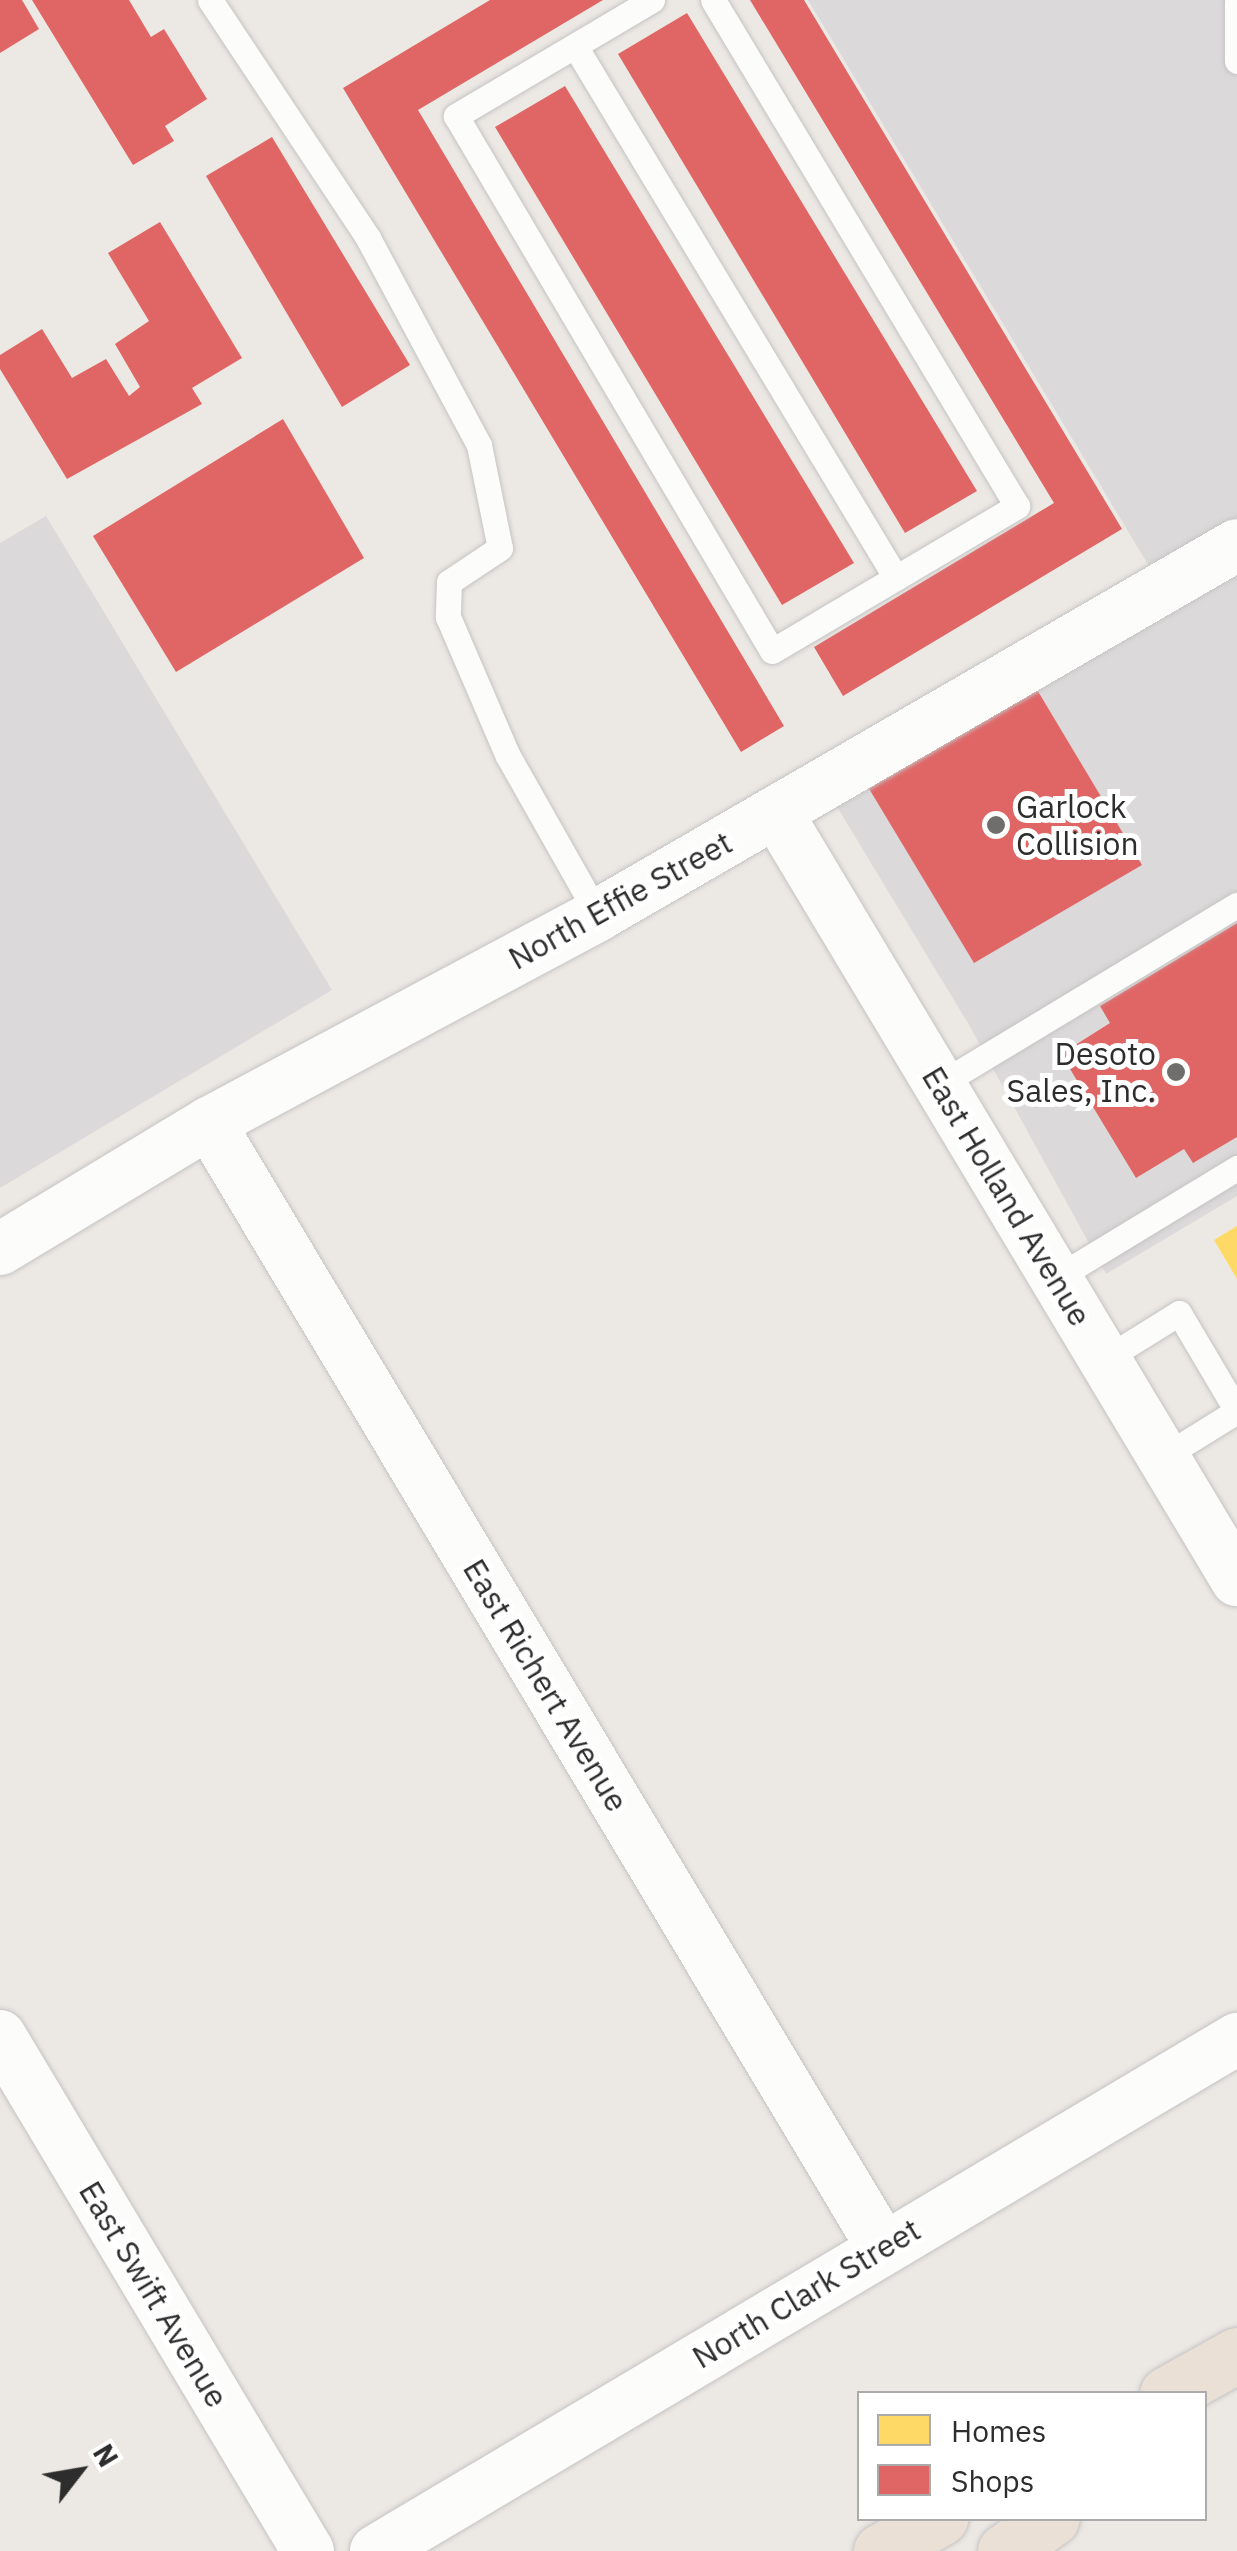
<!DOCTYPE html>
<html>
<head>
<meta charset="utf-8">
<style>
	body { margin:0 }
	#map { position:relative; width:1237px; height:2551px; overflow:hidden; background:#ece8e4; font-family:"IBM Plex Sans",sans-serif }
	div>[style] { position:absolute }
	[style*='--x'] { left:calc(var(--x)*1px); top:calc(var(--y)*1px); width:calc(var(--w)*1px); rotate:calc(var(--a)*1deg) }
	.industrial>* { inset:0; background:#dcd9db }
	.homes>* { inset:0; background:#ffd966 }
	.shops>* { inset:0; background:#e06666 }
	.roads { filter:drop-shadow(0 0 2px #c5c4c4) drop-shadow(0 0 2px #c5c4c4) }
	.lane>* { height:25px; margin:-12.5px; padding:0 12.5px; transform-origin:12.5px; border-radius:12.5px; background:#fcfcfb }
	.street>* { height:52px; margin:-26px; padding:0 26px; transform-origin:26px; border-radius:26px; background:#fcfcfb }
	.highway>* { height:55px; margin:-27.5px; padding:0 27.5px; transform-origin:27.5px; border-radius:27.5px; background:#eae0d5 }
	.dots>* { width:28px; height:28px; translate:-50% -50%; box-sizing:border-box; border:5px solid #fff; border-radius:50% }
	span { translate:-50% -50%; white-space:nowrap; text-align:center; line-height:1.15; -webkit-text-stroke:10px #fff; paint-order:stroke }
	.poi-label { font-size:32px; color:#2d2d2d }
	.left { translate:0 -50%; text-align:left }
	.right { translate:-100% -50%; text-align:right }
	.street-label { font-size:32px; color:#2d2d2d }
	.legend { position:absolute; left:857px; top:2391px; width:350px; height:130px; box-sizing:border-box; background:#fff; border:2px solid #ababab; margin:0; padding:12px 18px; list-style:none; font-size:30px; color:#2d2d2d }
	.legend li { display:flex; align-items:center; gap:20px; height:50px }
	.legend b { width:50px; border:2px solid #ababab }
	.north { position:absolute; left:30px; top:2421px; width:100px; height:100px; -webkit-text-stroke:8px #fff; paint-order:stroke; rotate:59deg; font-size:28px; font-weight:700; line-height:40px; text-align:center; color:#2d2d2d }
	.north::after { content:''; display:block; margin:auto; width:35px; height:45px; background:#2d2d2d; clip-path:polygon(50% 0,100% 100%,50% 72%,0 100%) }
</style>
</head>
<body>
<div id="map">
	<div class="industrial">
		<div style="clip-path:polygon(808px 0,1237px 0,1237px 1196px,1106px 1274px,969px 1025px,816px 772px,1152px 571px)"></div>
		<div style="clip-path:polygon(46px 516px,332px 990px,0 1188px,0 543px)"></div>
	</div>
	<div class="homes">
		<div style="clip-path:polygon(1237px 1226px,1237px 1279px,1214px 1240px)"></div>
	</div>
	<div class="shops">
		<div style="clip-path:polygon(0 0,22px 0,39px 29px,0 53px)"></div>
		<div style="clip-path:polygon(32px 0,129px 0,151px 37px,164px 29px,207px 99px,165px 126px,174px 141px,133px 165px)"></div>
		<div style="clip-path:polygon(490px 0,603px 0,418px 110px,784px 726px,741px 752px,343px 88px)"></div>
		<div style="clip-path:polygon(750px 0,804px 0,1122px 529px,843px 696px,814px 647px,1054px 503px)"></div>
		<div style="clip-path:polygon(687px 13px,977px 491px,905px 533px,618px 54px)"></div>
		<div style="clip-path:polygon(565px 86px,854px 563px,782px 605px,495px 127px)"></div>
		<div style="clip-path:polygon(272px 137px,410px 365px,342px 407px,206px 176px)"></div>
		<div style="clip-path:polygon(160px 222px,242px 358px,192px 388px,202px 404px,67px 479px,0 369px,0 355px,42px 329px,72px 378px,106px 359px,129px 396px,140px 387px,115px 344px,149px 321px,108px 253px)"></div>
		<div style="clip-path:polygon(283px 419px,364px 558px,176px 672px,93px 536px)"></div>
		<div style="clip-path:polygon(1036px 688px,1142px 865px,974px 963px,868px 787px)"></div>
		<div style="clip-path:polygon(1237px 923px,1237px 1137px,1193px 1163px,1184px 1149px,1136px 1178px,1061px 1054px,1110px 1023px,1100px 1006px)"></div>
	</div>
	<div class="roads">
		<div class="lane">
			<div style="--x:210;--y:0;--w:286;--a:56.4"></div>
			<div style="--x:368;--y:238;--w:235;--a:61.8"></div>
			<div style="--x:479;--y:445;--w:105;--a:78.5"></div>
			<div style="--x:500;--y:548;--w:61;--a:146.3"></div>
			<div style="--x:449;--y:582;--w:35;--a:92"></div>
			<div style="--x:448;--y:617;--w:151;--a:66.7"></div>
			<div style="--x:508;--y:756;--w:183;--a:60.5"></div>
			<div style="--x:652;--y:0;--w:228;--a:149.4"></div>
			<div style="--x:456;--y:116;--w:621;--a:59.43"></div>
			<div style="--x:772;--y:651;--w:285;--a:-30.6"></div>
			<div style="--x:1017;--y:506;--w:590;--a:-121"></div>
			<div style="--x:1237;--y:2;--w:59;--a:90"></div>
			<div style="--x:575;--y:46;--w:621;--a:58.89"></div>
			<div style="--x:940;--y:1084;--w:347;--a:-31.1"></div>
			<div style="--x:1056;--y:1278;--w:212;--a:-31.3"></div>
			<div style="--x:1105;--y:1359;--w:87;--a:-31.9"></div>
			<div style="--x:1179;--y:1313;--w:114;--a:59.4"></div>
			<div style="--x:1163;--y:1457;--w:87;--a:-31.9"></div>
		</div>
		<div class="street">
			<div style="--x:776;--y:812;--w:896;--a:59.03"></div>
			<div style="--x:209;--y:1123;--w:1309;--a:59.07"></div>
			<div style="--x:0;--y:1249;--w:244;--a:-31.1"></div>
			<div style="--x:209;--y:1123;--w:441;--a:-28.1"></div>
			<div style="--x:598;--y:915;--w:738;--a:-30.07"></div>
			<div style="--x:0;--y:2036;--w:600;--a:59.12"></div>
			<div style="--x:376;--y:2551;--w:1002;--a:-30.74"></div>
		</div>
		<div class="highway">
			<div style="--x:1167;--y:2394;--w:80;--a:-29.1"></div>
			<div style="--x:881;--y:2551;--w:68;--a:-29.2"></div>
			<div style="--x:1005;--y:2551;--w:57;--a:-35.1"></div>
		</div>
	</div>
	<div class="dots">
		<div style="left:996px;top:825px;background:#706e6d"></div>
		<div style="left:1176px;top:1072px;background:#706e6d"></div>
	</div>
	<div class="poi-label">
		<span class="left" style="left:1016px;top:825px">Garlock<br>Collision</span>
		<span class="right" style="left:1156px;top:1072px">Desoto<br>Sales, Inc.</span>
	</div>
	<div class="street-label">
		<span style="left:620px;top:900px;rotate:-29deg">North Effie Street</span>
		<span style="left:1007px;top:1196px;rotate:59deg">East Holland Avenue</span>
		<span style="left:546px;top:1685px;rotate:59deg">East Richert Avenue</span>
		<span style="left:806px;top:2293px;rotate:-31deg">North Clark Street</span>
		<span style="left:154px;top:2294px;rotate:59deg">East Swift Avenue</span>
	</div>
	<ul class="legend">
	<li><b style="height:28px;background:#ffd966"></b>Homes</li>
	<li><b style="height:28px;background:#e06666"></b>Shops</li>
	</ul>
	<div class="north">N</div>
</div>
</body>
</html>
